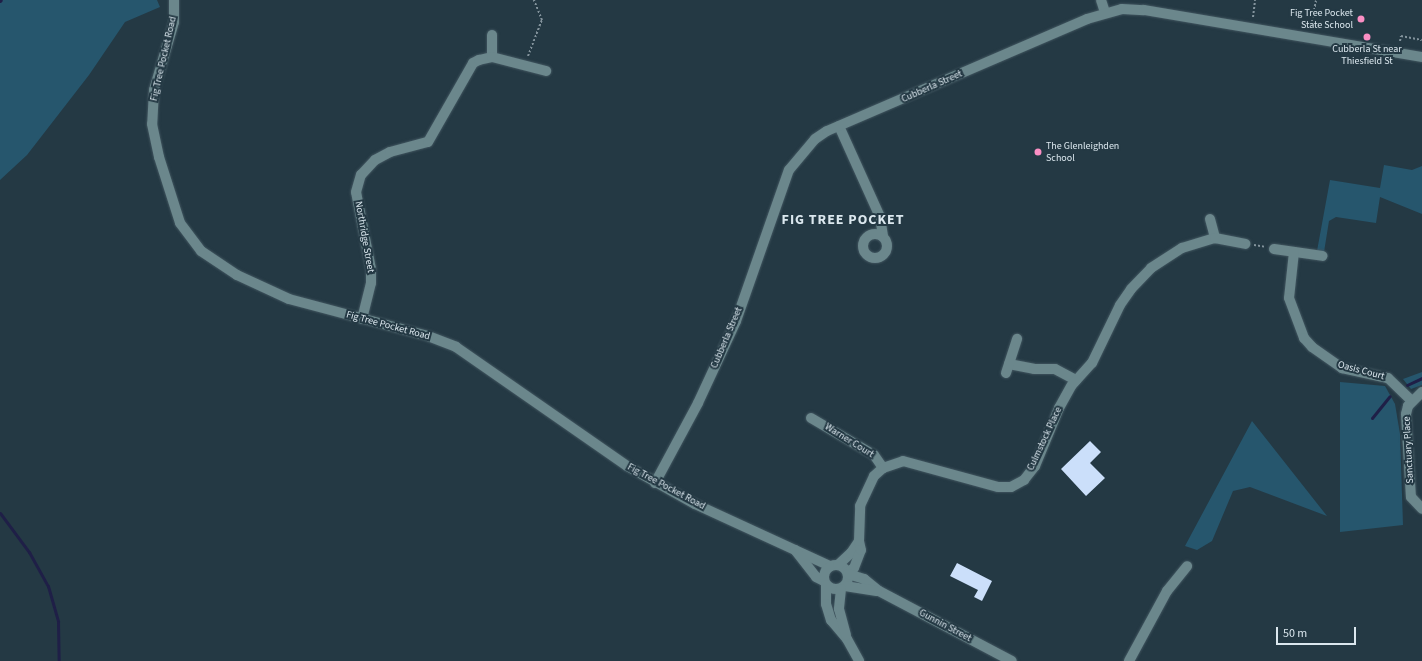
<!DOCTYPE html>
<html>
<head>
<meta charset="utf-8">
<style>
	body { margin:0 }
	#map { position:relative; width:1422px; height:661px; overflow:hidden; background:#243944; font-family:"Source Sans 3",sans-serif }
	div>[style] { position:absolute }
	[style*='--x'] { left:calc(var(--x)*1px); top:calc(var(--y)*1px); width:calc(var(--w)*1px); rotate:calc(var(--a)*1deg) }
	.green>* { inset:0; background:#26566d }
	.stream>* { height:3px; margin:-1.5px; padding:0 1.5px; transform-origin:1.5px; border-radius:1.5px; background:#1f1f47 }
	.building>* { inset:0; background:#cbdffa }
	.path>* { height:2px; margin-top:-1px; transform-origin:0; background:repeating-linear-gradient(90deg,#83939c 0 2px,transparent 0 4px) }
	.roads { filter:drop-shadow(0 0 1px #41555f) drop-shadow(0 0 1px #41555f) }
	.minor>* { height:10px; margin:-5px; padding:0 5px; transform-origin:5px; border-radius:5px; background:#6b878c }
	.minor>.ring { margin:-5px; padding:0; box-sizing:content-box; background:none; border:10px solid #6b878c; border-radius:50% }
	.dots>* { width:11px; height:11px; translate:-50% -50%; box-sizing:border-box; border:2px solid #243944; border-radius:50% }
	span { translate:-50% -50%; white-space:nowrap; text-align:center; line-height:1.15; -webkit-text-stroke:4px #243944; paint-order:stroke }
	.poi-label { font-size:10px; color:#dbe7ee }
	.right { translate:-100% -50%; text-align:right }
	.left { translate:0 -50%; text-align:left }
	.street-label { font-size:10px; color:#dbe7ee }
	.district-label { font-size:14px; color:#dbe7ee; font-weight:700; letter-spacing:1px }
	.scale { position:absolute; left:1276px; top:627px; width:80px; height:18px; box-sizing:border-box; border:2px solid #dbe7ee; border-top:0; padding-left:5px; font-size:12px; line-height:14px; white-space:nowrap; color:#dbe7ee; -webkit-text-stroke:3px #243944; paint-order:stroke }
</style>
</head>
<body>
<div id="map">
	<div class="green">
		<div style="clip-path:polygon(0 0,157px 0,160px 7px,125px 22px,89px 75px,27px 155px,0 180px)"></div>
		<div style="clip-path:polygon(1384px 165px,1412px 170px,1422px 166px,1422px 214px,1380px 197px,1376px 223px,1336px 217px,1329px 221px,1324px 252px,1317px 251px,1330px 180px,1380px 188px)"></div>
		<div style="clip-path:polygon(1422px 372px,1422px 385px,1411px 389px,1403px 379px)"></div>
		<div style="clip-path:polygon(1340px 382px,1385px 386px,1395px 404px,1400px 434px,1403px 525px,1340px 532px)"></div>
		<div style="clip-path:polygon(1252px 421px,1327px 516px,1250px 487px,1233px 491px,1212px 541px,1197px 550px,1185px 546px)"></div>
	</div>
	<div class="stream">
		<div style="--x:0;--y:1;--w:1;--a:-45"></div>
		<div style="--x:1407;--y:385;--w:17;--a:-25"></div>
		<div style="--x:1372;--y:418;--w:28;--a:-51"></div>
		<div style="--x:0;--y:513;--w:49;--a:53.4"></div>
		<div style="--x:29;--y:552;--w:39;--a:61"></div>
		<div style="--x:48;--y:586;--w:37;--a:74"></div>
		<div style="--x:58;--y:622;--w:39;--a:89"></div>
	</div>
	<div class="building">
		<div style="clip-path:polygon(1090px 441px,1101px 452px,1090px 463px,1105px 478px,1086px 496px,1061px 469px)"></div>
		<div style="clip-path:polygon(957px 563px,992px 581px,982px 601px,974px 597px,978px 590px,950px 576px)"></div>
	</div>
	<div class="path">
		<div style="--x:1253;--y:17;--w:17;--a:-83"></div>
		<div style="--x:1311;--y:26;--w:26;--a:-79"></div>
		<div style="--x:1400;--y:41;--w:5;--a:-79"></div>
		<div style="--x:1401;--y:36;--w:21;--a:11"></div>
		<div style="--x:528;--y:56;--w:39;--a:-69"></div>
		<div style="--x:542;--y:20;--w:22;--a:-112"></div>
		<div style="--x:1254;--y:245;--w:12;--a:9"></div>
	</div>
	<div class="roads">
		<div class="minor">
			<div style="--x:174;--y:0;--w:22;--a:90"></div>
			<div style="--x:174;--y:22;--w:71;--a:106.4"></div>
			<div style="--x:154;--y:90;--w:34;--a:93"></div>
			<div style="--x:152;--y:124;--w:34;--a:78"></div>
			<div style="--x:159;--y:157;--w:69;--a:72.3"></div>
			<div style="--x:180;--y:223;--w:35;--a:53"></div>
			<div style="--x:201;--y:251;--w:43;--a:33.7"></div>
			<div style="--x:237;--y:275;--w:57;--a:24.8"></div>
			<div style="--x:289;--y:299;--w:144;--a:14.9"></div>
			<div style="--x:428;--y:336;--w:30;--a:21"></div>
			<div style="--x:456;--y:347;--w:208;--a:34.8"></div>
			<div style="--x:627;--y:466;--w:78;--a:29.2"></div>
			<div style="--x:695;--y:504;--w:149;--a:24.7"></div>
			<div style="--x:1101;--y:0;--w:13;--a:72"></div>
			<div style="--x:492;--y:35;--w:22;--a:90"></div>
			<div style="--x:839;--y:126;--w:100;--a:65.7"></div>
			<div style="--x:880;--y:217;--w:20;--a:81"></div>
			<div style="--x:1210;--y:219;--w:20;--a:75"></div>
			<div class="ring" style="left:863px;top:234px;width:14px;height:14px"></div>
			<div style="--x:1274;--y:249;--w:49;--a:8.1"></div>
			<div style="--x:1294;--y:252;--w:46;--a:96.2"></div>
			<div style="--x:1289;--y:298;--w:43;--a:69.4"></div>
			<div style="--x:1304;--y:338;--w:12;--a:48"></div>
			<div style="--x:1312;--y:347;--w:37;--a:35"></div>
			<div style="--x:1342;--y:368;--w:47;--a:12.3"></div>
			<div style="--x:1388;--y:378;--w:33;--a:44"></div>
			<div style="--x:362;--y:319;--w:37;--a:-76"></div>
			<div style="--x:371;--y:283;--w:14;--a:-90"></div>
			<div style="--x:371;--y:269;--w:78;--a:-101"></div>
			<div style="--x:356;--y:192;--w:18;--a:-74"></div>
			<div style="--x:361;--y:175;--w:21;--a:-47"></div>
			<div style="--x:375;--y:160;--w:17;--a:-28"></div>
			<div style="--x:390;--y:152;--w:39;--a:-15"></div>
			<div style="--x:428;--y:142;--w:91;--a:-60.3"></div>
			<div style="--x:473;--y:63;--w:7;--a:-27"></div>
			<div style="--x:479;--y:60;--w:13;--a:-13"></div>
			<div style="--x:492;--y:57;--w:56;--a:14.5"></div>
			<div style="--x:1009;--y:364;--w:25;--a:11"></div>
			<div style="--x:1034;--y:369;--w:21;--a:0"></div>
			<div style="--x:1055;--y:369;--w:24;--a:28"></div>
			<div style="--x:1006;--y:373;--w:36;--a:-72"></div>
			<div style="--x:1422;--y:392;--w:20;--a:135"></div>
			<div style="--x:1408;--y:406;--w:8;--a:104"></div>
			<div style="--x:1406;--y:414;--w:83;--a:86.6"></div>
			<div style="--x:1411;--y:497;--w:16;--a:47"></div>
			<div style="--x:811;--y:418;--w:73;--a:30.4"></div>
			<div style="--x:874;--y:455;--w:16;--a:55"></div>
			<div style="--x:655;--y:483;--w:91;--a:-61.7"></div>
			<div style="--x:698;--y:403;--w:90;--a:-65.1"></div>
			<div style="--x:736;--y:321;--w:160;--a:-70.7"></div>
			<div style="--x:789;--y:170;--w:40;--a:-50"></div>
			<div style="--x:815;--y:139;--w:14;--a:-34"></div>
			<div style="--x:827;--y:131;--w:283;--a:-23.3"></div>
			<div style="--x:1087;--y:19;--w:36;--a:-16"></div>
			<div style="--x:1122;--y:9;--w:22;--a:3"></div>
			<div style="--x:1144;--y:10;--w:282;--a:9.6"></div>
			<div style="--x:795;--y:550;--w:34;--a:52"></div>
			<div style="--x:816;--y:577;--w:9;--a:27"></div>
			<div class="ring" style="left:824px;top:565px;width:14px;height:14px"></div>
			<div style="--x:838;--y:565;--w:18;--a:-43"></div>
			<div style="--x:851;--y:553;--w:14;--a:-56"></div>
			<div style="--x:848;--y:572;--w:7;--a:-34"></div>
			<div style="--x:854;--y:568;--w:19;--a:-69"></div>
			<div style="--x:861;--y:550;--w:9;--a:-103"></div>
			<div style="--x:859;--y:541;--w:35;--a:-88"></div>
			<div style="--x:860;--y:506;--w:33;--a:-65"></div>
			<div style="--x:874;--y:476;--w:12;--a:-42"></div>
			<div style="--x:883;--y:468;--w:21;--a:-19"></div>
			<div style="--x:903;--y:461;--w:98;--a:15.3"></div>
			<div style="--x:998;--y:487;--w:13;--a:0"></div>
			<div style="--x:1011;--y:487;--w:15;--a:-28"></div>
			<div style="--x:1024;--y:480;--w:18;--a:-52"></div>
			<div style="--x:1035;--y:466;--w:63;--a:-67.5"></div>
			<div style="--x:1059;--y:408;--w:26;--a:-61"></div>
			<div style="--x:1072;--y:385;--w:30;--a:-48"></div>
			<div style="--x:1092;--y:363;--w:64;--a:-64.2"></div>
			<div style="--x:1120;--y:305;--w:19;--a:-55"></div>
			<div style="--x:1131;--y:289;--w:29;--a:-46"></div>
			<div style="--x:1151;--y:268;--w:37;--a:-33"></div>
			<div style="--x:1182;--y:248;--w:34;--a:-17"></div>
			<div style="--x:1215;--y:238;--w:31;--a:11"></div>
			<div style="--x:848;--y:574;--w:17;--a:17"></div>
			<div style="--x:864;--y:579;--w:19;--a:39"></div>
			<div style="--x:879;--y:591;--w:150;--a:27.8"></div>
			<div style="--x:826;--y:585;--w:19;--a:90"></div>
			<div style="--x:826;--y:604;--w:17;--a:73"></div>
			<div style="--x:831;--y:620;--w:25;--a:50"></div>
			<div style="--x:847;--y:639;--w:25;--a:61"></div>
			<div style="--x:845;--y:586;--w:32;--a:9"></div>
			<div style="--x:841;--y:589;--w:20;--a:96"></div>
			<div style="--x:839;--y:609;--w:27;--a:75"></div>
			<div style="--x:1129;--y:661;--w:80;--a:-61.5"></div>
			<div style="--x:1167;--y:591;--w:32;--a:-51"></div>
		</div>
	</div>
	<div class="dots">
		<div style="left:1361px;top:19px;background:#fb8fc4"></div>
		<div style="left:1367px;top:37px;background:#fb8fc4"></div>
		<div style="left:1038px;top:152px;background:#fb8fc4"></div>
	</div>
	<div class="poi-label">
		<span class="right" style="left:1353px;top:19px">Fig Tree Pocket<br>State School</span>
		<span style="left:1367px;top:55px">Cubberla St near<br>Thiesfield St</span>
		<span class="left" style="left:1046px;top:152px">The Glenleighden<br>School</span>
	</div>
	<div class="street-label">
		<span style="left:164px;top:59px;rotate:-77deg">Fig Tree Pocket Road</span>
		<span style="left:932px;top:87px;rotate:-24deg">Cubberla Street</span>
		<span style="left:364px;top:237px;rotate:80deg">Northridge Street</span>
		<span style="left:388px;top:326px;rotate:15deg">Fig Tree Pocket Road</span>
		<span style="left:727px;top:338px;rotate:-67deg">Cubberla Street</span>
		<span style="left:1361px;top:371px;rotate:15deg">Oasis Court</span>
		<span style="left:1045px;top:439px;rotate:-65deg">Culmstock Place</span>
		<span style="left:849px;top:441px;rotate:32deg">Warner Court</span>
		<span style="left:1409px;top:450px;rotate:-93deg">Sanctuary Place</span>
		<span style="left:666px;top:487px;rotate:28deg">Fig Tree Pocket Road</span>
		<span style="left:945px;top:626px;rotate:28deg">Gunnin Street</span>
	</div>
	<div class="district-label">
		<span style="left:843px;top:220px">FIG TREE POCKET</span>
	</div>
	<div class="scale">50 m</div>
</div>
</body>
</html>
